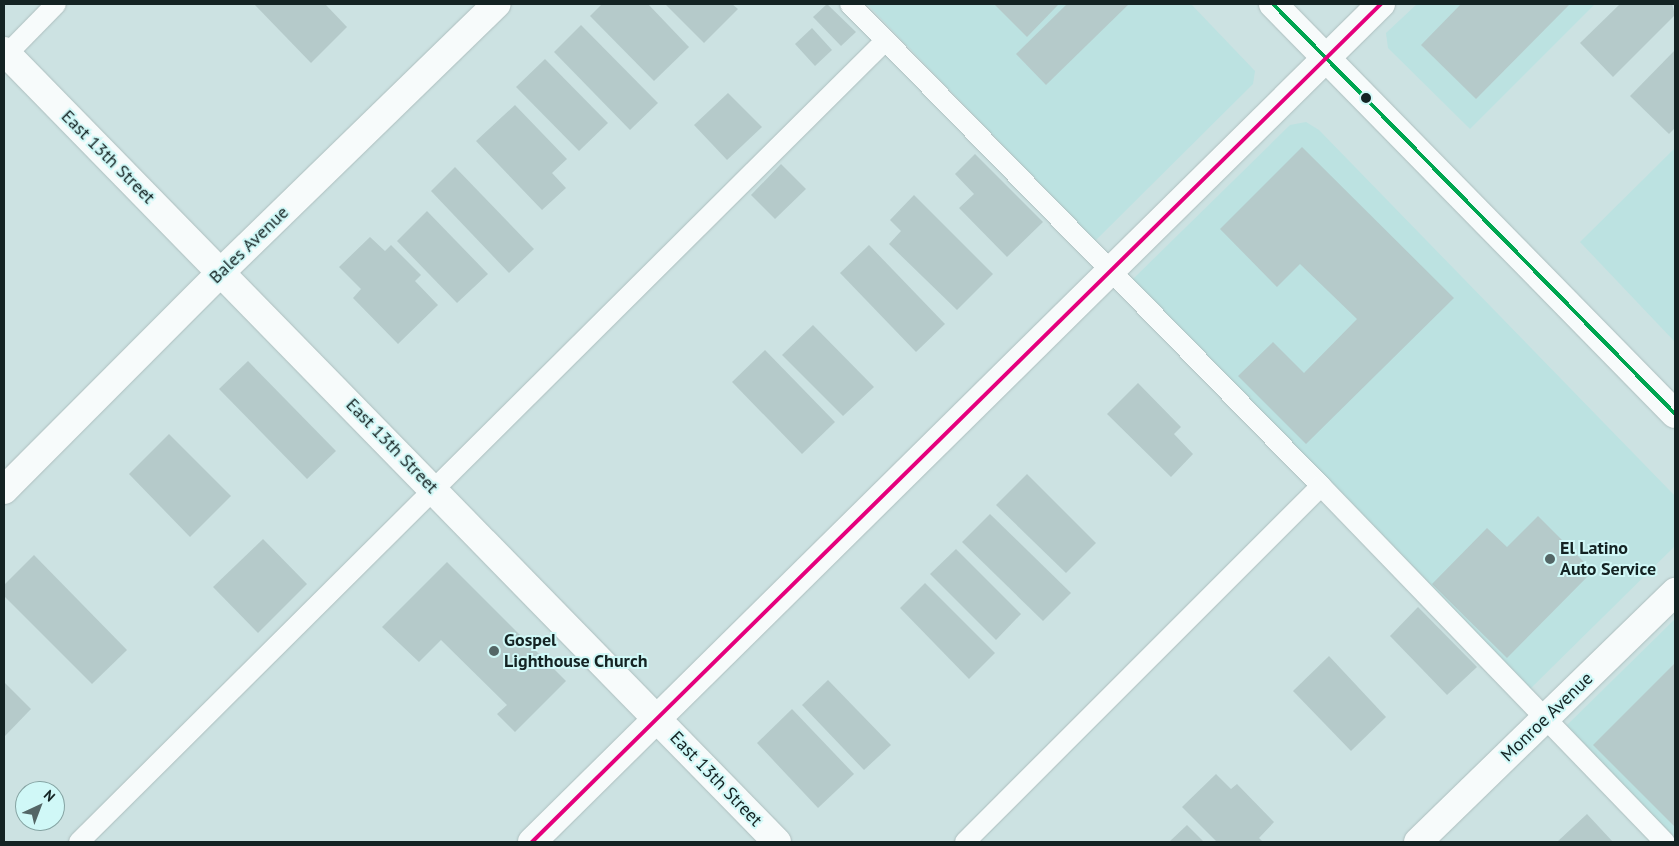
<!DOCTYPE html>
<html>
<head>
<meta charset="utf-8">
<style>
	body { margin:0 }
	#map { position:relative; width:1679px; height:846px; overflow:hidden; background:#cce2e2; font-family:"PT Sans",sans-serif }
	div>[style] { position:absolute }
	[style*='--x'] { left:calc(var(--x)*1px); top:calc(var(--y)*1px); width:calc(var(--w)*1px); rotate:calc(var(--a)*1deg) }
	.built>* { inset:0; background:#bce2e1 }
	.building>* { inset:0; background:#b5caca }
	.roads { filter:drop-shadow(0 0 1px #adbebe) drop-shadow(0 0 1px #adbebe) }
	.service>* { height:20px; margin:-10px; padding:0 10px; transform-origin:10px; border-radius:10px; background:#f7fbfb }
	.minor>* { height:28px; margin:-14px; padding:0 14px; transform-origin:14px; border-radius:14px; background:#f7fbfb }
	.tertiary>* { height:28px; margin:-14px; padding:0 14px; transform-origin:14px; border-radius:14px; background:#f7fbfb }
	.bus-1>* { height:4px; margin:-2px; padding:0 2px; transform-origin:2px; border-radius:2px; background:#00a651 }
	.bus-2>* { height:4px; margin:-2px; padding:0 2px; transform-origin:2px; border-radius:2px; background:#e5007d }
	.dots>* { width:14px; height:14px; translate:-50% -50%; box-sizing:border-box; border:2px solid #d0f8f7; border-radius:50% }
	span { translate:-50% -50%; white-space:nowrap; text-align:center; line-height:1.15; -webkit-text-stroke:4px #d0f8f7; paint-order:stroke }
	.street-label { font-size:18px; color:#142323 }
	.poi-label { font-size:18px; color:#142323; font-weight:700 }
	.left { translate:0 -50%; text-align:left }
	.frame { position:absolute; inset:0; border:5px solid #142323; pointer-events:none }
	.north { position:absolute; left:15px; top:781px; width:50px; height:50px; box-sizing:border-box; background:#d0f8f7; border:1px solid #85a3a2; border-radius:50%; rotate:43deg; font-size:14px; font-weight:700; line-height:20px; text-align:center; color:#142323 }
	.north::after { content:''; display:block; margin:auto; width:18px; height:22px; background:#546666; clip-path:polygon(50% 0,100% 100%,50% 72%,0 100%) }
</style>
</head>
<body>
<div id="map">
	<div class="built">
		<div style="clip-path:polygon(867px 4px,1191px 4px,1255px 71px,1253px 84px,1095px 241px)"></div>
		<div style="clip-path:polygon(1417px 4px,1595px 4px,1470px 129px,1388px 48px,1386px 33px)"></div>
		<div style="clip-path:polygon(1306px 122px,1319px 130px,1675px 496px,1675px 546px,1528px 691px,1132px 280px,1290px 125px)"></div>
		<div style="clip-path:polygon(1675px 148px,1675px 342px,1580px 242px)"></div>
		<div style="clip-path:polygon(1675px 619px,1675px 838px,1565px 727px)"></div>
	</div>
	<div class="building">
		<div style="clip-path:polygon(254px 4px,325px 4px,347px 27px,311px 63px)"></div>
		<div style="clip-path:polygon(602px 4px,648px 4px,689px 47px,654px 81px,590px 16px)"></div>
		<div style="clip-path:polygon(665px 4px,732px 4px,738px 9px,704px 43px)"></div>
		<div style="clip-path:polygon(827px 4px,856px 32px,841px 46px,813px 17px)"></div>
		<div style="clip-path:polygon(994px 4px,1059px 4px,1027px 37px)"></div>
		<div style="clip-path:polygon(1067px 4px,1129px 4px,1046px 85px,1016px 54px)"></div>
		<div style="clip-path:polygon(1461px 4px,1570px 4px,1476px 99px,1421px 45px)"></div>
		<div style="clip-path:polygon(1620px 4px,1672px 4px,1675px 15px,1613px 77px,1580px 43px)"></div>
		<div style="clip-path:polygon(581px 25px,658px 103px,630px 130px,554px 52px)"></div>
		<div style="clip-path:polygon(812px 28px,832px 50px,815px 66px,795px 44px)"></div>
		<div style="clip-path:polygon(1675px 50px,1675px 128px,1669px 134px,1630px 96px)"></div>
		<div style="clip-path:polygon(545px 59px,608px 123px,579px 151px,516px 87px)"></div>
		<div style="clip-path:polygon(728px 93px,762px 127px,727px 160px,694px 125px)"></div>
		<div style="clip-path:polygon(515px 105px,567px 159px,552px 173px,566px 188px,542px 210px,476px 141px)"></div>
		<div style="clip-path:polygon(1302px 147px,1454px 298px,1306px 444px,1238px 376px,1273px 342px,1304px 373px,1357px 319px,1300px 264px,1277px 287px,1220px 229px)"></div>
		<div style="clip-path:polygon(975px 154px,1043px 222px,1007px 257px,959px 208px,974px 194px,955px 174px)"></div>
		<div style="clip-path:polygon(781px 164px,806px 189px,775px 219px,751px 195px)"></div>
		<div style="clip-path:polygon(455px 167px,534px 249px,509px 273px,431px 191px)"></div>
		<div style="clip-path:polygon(914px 195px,993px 274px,957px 310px,889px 244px,901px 231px,890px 220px)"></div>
		<div style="clip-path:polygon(427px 211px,488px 274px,457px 303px,397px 241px)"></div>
		<div style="clip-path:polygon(370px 237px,385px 251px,391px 245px,421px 275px,415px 281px,438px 305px,398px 344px,353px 298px,361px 289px,339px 267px)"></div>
		<div style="clip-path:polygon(869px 245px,945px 324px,916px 352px,840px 273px)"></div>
		<div style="clip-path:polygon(813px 325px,874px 387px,843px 416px,782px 355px)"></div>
		<div style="clip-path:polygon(765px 350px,835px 422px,802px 454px,732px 382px)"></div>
		<div style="clip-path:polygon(248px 361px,336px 451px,307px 479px,219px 389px)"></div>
		<div style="clip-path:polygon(1138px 383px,1181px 427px,1174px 434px,1193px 454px,1171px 477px,1107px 414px)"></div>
		<div style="clip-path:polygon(169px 434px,231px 496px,190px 537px,129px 474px)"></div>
		<div style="clip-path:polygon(1027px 474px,1096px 543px,1066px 573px,996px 505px)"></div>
		<div style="clip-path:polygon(990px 514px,1071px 593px,1043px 621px,962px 542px)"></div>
		<div style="clip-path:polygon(1538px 516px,1593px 571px,1507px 658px,1432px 584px,1487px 528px,1507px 547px)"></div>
		<div style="clip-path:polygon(263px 539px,307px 584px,258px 633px,213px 587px)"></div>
		<div style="clip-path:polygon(956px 549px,1021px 614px,996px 640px,930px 574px)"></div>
		<div style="clip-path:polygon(34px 555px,127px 650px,92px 684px,4px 596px,4px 585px)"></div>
		<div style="clip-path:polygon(447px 562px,566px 681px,515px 732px,497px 714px,507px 705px,441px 640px,419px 662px,382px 627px)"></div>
		<div style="clip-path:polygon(925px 583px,995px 653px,969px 679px,900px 608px)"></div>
		<div style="clip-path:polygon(1418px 607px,1477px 667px,1447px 695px,1390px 636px)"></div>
		<div style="clip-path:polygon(1329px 656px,1386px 717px,1351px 751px,1293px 691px)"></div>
		<div style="clip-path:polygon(1675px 663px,1675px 827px,1593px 745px)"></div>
		<div style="clip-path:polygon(828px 680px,891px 745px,864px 770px,802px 705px)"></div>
		<div style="clip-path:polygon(4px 682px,31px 709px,4px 737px)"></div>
		<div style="clip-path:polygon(792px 709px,854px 774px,818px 808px,757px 743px)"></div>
		<div style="clip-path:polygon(1216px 774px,1231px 789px,1237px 784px,1274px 822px,1259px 838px,1263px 842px,1217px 842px,1182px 807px)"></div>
		<div style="clip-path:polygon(1587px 814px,1613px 842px,1557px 842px)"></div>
		<div style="clip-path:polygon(1187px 825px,1204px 842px,1169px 842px)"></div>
	</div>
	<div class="roads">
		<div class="service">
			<div style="--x:850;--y:4;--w:674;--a:45.66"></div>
			<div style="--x:4;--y:57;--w:74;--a:-45.5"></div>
			<div style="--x:79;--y:842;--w:1136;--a:-44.82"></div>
			<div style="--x:965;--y:842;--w:503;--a:-45"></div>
			<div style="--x:1321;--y:486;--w:495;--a:46"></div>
		</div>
		<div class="minor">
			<div style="--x:4;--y:51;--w:1106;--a:45.66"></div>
			<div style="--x:4;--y:490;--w:309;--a:-45.1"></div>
			<div style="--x:222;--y:271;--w:383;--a:-44.2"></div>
			<div style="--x:532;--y:842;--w:1193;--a:-44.63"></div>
			<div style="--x:1418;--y:842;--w:359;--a:-44.2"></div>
		</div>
		<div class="tertiary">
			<div style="--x:1273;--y:4;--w:574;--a:45.56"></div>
		</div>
	</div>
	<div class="bus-1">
		<div style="--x:1273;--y:4;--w:574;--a:45.56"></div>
	</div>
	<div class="bus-2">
		<div style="--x:532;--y:842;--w:1193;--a:-44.63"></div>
	</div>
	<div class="dots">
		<div style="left:1366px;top:98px;background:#142323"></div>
		<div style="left:1550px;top:559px;background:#546666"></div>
		<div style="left:494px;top:651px;background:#546666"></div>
	</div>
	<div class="street-label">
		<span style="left:108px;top:157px;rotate:45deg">East 13th Street</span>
		<span style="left:249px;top:245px;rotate:-44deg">Bales Avenue</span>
		<span style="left:392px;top:446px;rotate:46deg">East 13th Street</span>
		<span style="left:1547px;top:717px;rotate:-44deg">Monroe Avenue</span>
		<span style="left:716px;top:779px;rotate:46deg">East 13th Street</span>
	</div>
	<div class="poi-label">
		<span class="left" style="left:1560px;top:559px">El Latino<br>Auto Service</span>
		<span class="left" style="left:504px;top:651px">Gospel<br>Lighthouse Church</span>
	</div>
	<div class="frame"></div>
	<div class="north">N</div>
</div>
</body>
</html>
